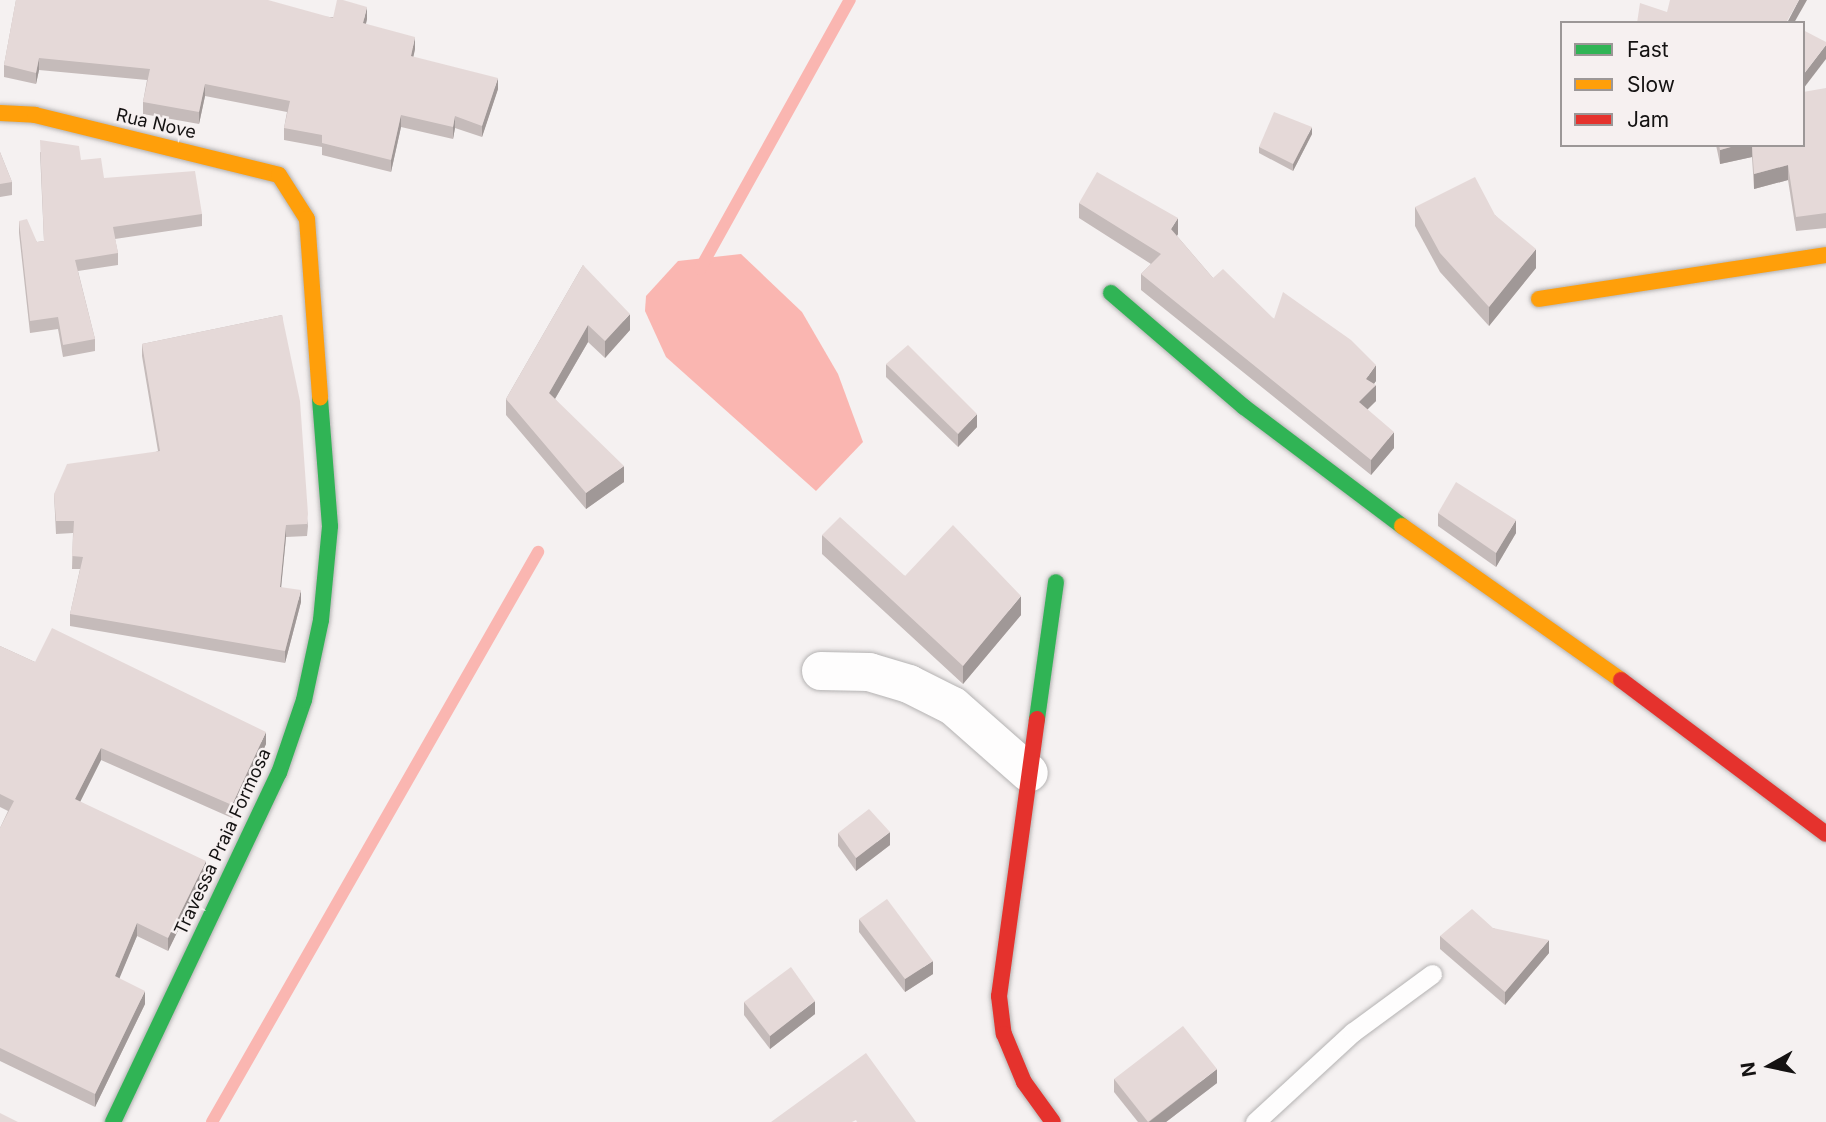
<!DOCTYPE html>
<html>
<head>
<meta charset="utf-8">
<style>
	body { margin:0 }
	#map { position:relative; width:1826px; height:1122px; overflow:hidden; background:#f5f1f1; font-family:Inter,sans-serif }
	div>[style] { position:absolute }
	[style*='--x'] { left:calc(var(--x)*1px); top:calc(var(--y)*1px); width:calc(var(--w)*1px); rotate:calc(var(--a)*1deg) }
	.water>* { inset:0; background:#fab6b1 }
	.stream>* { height:12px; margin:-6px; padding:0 6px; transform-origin:6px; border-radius:6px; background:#fab6b1 }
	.roads { filter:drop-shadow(0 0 2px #b4b2b2) drop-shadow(0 0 2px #b4b2b2) }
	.lane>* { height:19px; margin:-9.5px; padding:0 9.5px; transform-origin:9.5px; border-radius:9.5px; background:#fefdfd }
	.street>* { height:38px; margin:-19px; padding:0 19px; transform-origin:19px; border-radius:19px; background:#fefdfd }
	.fast>* { height:16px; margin:-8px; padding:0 8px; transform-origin:8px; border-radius:8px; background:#30b455 }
	.slow>* { height:16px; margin:-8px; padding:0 8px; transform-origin:8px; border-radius:8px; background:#ff9f0a }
	.jam>* { height:16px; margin:-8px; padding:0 8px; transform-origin:8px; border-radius:8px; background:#e5322d }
	.wall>* { inset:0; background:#c5bbba }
	.shaded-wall>* { inset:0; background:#a09897 }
	.building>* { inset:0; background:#e5d9d8 }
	span { translate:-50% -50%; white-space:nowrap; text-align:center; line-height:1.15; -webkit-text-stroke:5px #f6f0f0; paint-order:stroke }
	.street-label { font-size:18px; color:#141212 }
	.legend { position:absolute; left:1560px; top:21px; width:245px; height:126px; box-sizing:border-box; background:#f6f0f0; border:2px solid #9c9797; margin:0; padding:9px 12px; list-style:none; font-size:21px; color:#141212 }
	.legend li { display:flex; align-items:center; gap:14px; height:35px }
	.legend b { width:35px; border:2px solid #9c9797 }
	.north { position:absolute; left:1735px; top:1031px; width:70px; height:70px; -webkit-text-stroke:5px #f6f0f0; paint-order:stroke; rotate:261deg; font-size:19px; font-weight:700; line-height:28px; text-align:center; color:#141212 }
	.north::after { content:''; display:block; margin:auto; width:24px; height:32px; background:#141212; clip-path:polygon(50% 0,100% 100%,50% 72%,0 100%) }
</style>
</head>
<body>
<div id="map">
	<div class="water">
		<div style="clip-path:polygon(741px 254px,802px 312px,838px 374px,863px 442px,816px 491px,666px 357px,645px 311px,646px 296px,678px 261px)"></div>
	</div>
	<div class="stream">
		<div style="--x:700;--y:269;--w:308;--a:-60.9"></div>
		<div style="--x:212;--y:1122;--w:657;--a:-60.23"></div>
	</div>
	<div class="roads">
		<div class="lane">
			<div style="--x:1255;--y:1122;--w:133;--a:-42.6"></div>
			<div style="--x:1353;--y:1032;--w:98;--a:-36.3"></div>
		</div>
		<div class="street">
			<div style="--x:821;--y:671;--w:48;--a:1.2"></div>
			<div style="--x:869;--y:672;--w:42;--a:16.7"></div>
			<div style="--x:909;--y:684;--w:49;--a:26.6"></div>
			<div style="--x:953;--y:706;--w:101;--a:41.4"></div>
		</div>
		<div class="fast">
			<div style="--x:1111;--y:293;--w:175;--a:40.6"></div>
			<div style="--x:1244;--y:407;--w:198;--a:37"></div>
			<div style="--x:1037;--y:719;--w:138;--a:-82.1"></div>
			<div style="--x:113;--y:1122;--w:386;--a:-64.6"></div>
			<div style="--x:279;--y:773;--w:77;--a:-71.1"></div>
			<div style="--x:304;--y:700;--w:82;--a:-78"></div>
			<div style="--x:321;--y:620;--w:94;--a:-84.5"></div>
			<div style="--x:330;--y:526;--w:128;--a:-94.5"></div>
		</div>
		<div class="slow">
			<div style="--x:0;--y:113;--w:35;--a:3"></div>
			<div style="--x:35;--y:115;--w:251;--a:13.8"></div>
			<div style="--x:279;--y:175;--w:52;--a:57.5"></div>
			<div style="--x:307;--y:219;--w:179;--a:85.8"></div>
			<div style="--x:1539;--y:299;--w:290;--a:-8.7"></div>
			<div style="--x:1402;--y:526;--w:268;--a:35.1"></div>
		</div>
		<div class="jam">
			<div style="--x:1621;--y:680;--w:256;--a:36.9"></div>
			<div style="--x:1037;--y:719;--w:280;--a:97.8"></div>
			<div style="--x:999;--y:996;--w:38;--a:83"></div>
			<div style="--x:1004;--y:1034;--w:52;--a:67.4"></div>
			<div style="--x:1024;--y:1082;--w:49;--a:54.1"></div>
		</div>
	</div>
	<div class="wall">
		<div style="clip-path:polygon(16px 0,367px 19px,366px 24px,415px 49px,413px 57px,498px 89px,482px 137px,455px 128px,453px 139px,401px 127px,391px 172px,322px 155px,322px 147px,284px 140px,284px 128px,287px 112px,205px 96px,199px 124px,143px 114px,143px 102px,147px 80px,39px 70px,36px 84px,4px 77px,4px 65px)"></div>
		<div style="clip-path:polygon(1826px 88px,1826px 228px,1796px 231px,1788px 180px,1754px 189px,1752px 157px,1720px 164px,1716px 145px,1803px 145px)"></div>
		<div style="clip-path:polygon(1312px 134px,1293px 171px,1259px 153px,1259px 147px)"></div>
		<div style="clip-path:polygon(0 152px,12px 182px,12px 195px,0 197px)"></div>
		<div style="clip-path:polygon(40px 152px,81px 160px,104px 178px,202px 214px,202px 226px,115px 239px,118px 253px,118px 265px,78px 271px,95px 339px,95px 351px,63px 357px,58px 329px,30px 333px,19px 233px,19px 221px,37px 242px,44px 241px)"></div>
		<div style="clip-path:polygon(1079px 203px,1178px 234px,1177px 236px,1213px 278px,1274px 319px,1376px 381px,1374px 384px,1376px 401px,1367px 409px,1394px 448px,1371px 475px,1141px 290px,1141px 274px,1151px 264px,1079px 218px)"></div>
		<div style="clip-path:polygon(1415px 207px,1495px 215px,1536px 268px,1489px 326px,1440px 272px,1415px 226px)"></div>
		<div style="clip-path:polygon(583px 265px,630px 330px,605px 358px,588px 342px,555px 399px,624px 482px,586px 509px,506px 415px,506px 399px)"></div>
		<div style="clip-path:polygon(282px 315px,308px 526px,307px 536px,286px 537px,281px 587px,301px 602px,285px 663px,70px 626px,70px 614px,80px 569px,72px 569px,73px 533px,56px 534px,54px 494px,158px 451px,142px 356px,142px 344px)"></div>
		<div style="clip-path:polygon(886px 364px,977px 427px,958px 447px,886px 377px)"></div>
		<div style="clip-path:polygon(1438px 513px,1516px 533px,1496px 567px,1438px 526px)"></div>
		<div style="clip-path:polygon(822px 535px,905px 576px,1021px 615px,963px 684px,822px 554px)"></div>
		<div style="clip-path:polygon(0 646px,35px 662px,266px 744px,232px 818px,101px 760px,80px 802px,206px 873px,168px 951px,137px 936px,119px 978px,145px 1004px,95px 1107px,0 1061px,0 828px,8px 811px,0 807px)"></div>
		<div style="clip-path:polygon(838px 833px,890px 845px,856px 871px,838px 846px)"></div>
		<div style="clip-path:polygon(859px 919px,933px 974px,905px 992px,859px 932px)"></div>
		<div style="clip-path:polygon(1493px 928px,1549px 953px,1505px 1005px,1440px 949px,1440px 936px)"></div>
		<div style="clip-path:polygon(744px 1002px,815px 1014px,770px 1049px,744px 1015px)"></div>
		<div style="clip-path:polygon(1114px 1079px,1217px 1083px,1166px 1122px,1138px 1122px,1114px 1092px)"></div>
	</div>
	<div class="shaded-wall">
		<div style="clip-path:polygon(1799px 0,1807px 0,1794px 23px,1787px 23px)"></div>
		<div style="clip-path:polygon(367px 7px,367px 19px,363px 35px,363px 23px)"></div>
		<div style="clip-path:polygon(415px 37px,415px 49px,411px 68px,411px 56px)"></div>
		<div style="clip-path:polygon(1826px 45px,1826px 59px,1803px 89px,1803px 75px)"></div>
		<div style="clip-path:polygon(39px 58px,39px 70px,36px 84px,36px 73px)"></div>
		<div style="clip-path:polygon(498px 78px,498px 89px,482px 137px,482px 126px)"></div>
		<div style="clip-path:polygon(205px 84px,205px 96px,199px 124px,199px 112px)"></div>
		<div style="clip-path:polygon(401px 115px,401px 127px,391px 172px,391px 160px)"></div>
		<div style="clip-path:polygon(455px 116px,455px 128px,453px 139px,453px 127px)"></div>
		<div style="clip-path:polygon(1312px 127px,1312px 134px,1293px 171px,1293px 164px)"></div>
		<div style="clip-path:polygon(1738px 145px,1752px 145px,1752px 157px,1720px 164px,1720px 150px)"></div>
		<div style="clip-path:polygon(1788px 165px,1788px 180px,1754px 189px,1754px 174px)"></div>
		<div style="clip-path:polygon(1178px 218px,1178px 234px,1171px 245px,1171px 229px)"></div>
		<div style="clip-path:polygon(1536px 249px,1536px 268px,1489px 326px,1489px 307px)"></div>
		<div style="clip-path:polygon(630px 314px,630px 330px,605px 358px,605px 341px)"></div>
		<div style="clip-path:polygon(588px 325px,588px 342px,549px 409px,549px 393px)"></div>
		<div style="clip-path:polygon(1376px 365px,1376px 381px,1366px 394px,1376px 385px,1376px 401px,1359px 418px,1359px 402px,1366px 379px)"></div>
		<div style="clip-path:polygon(977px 414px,977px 427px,958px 447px,958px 434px)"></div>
		<div style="clip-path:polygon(1394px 432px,1394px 448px,1371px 475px,1371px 460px)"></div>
		<div style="clip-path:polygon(624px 466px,624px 482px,586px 509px,586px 493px)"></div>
		<div style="clip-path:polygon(1516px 520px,1516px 533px,1496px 567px,1496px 553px)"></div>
		<div style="clip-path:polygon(286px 525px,286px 537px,280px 599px,280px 587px)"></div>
		<div style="clip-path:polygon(301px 590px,301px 602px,285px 663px,285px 651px)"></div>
		<div style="clip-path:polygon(1021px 596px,1021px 615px,963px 684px,963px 666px)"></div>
		<div style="clip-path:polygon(266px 732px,266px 744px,232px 818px,232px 805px)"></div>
		<div style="clip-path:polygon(101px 748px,101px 760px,75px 812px,75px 799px)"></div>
		<div style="clip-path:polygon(890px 832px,890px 845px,856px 871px,856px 858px)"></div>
		<div style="clip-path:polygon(206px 861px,206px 873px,168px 951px,168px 938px)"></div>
		<div style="clip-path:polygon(137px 923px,137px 936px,115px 989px,115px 976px)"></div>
		<div style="clip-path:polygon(1549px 940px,1549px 953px,1505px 1005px,1505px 992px)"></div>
		<div style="clip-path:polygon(933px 961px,933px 974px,905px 992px,905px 979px)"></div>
		<div style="clip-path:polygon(145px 991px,145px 1004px,95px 1107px,95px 1094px)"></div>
		<div style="clip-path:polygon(815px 1001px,815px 1014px,770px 1049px,770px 1036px)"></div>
		<div style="clip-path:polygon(1217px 1069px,1217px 1083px,1166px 1122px,1149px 1122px)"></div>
	</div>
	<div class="building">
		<div style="clip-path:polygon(16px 0,268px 0,333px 18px,337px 0,343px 0,367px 7px,363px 23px,415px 37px,411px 56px,498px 78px,482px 126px,455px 116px,453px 127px,401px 115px,391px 160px,322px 143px,322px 135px,284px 128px,290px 101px,205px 84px,199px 112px,143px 102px,150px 69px,39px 58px,36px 73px,4px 65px)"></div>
		<div style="clip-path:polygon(1670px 0,1799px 0,1787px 21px,1790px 23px,1637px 23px,1640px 3px,1667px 12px)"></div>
		<div style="clip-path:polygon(1803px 30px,1826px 42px,1826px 45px,1803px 75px)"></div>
		<div style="clip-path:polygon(1826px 88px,1826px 213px,1796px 217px,1788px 165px,1754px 174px,1752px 145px,1803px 145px,1803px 92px)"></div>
		<div style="clip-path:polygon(1274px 112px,1312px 127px,1293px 164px,1259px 147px)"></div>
		<div style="clip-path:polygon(40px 140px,79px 146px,81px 160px,101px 158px,104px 178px,195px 171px,202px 214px,113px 227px,118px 253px,75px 260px,95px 339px,63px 345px,58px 317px,30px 321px,19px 221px,27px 219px,37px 242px,44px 241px)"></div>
		<div style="clip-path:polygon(1719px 145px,1738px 145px,1720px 150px)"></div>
		<div style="clip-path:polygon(0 152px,12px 182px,0 184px)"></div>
		<div style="clip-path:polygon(1097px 172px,1178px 218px,1171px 229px,1213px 278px,1223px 269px,1274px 319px,1283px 292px,1351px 340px,1376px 365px,1366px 379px,1376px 385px,1359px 402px,1394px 432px,1371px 460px,1141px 274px,1161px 254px,1079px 203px)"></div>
		<div style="clip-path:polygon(1475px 177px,1495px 215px,1536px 249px,1489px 307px,1440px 253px,1415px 207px)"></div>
		<div style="clip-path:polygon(583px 265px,630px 314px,605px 341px,588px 325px,549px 393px,624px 466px,586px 493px,506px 399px)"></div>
		<div style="clip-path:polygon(282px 315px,300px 401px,308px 514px,307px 524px,286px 525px,280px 587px,301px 590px,285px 651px,70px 614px,83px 557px,72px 556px,74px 521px,56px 521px,54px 494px,67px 464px,160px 451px,142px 344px)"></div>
		<div style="clip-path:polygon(908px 345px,977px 414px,958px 434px,886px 364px)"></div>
		<div style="clip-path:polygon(1456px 482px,1516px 520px,1496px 553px,1438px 513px)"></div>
		<div style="clip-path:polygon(840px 517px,905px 576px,953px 525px,1021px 596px,963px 666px,822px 535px)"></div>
		<div style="clip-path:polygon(52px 628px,266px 732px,232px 805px,101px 748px,75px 799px,206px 861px,168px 938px,137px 923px,115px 976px,145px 991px,95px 1094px,0 1048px,0 828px,14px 801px,0 794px,0 646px,35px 662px)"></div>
		<div style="clip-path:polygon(869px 809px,890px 832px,856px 858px,838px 833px)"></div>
		<div style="clip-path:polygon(887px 899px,933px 961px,905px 979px,859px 919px)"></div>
		<div style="clip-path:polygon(1472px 909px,1493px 928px,1549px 940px,1505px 992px,1440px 936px)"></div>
		<div style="clip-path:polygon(791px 967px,815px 1001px,770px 1036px,744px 1002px)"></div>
		<div style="clip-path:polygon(1183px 1026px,1217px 1069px,1148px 1122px,1114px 1079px)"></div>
		<div style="clip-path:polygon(866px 1053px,916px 1122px,857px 1122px,856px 1120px,852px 1122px,771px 1122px)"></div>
		<div style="clip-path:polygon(0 1113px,18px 1122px,0 1122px)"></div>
	</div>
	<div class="street-label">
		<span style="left:156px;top:124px;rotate:13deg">Rua Nove</span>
		<span style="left:223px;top:842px;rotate:-65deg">Travessa Praia Formosa</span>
	</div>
	<ul class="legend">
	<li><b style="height:9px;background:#30b455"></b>Fast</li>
	<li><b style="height:9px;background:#ff9f0a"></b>Slow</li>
	<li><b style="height:9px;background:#e5322d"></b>Jam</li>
	</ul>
	<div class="north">N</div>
</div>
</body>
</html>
